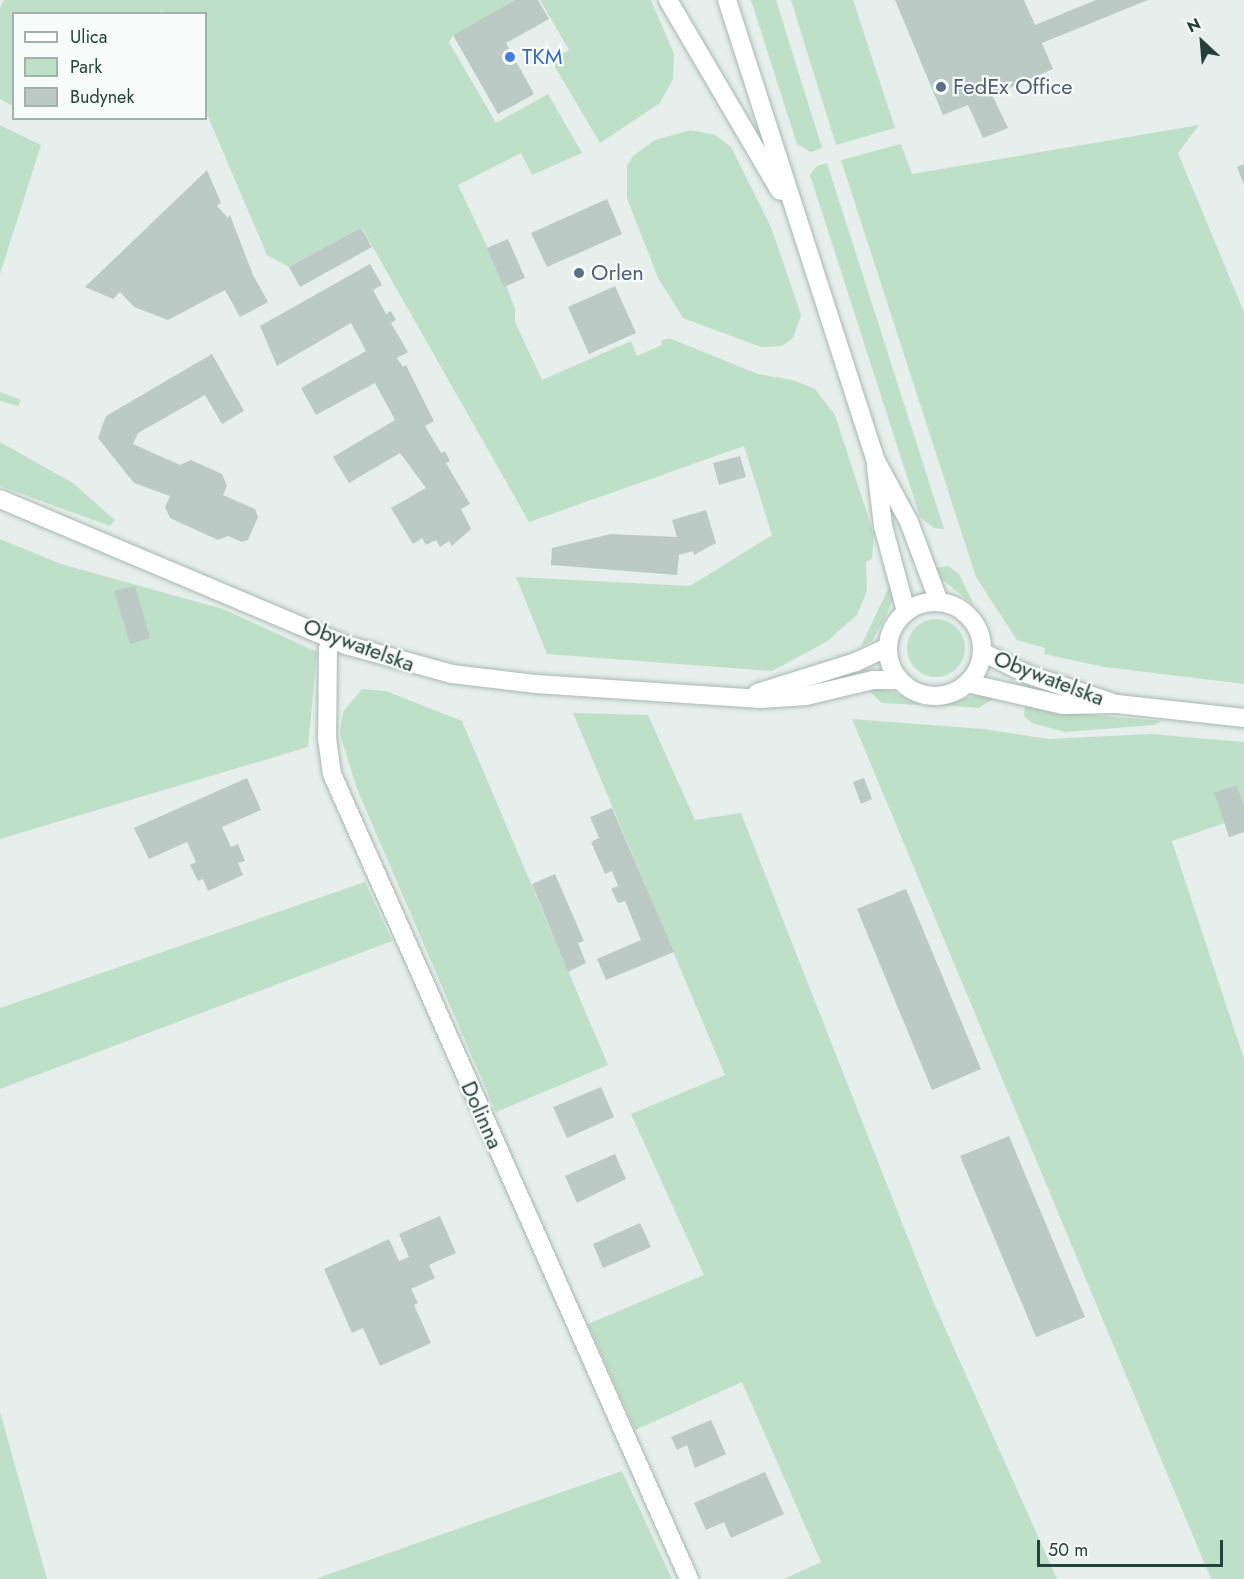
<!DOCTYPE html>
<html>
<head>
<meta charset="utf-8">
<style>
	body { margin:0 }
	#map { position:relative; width:1244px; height:1579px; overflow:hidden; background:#e6efeb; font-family:Jost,sans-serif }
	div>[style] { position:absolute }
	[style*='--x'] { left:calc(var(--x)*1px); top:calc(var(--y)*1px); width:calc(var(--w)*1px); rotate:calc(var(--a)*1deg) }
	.green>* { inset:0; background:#bfe0c8 }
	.round { border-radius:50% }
	.building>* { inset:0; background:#bbcac4 }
	.roads { filter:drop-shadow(0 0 2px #a8b8b2) drop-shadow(0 0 2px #a8b8b2) }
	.minor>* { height:18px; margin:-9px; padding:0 9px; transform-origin:9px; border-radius:9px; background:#fff }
	.secondary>* { height:18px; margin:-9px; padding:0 9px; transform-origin:9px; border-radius:9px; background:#fff }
	.secondary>.ring { margin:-9px; padding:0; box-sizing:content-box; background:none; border:18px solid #fff; border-radius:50% }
	.dots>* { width:16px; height:16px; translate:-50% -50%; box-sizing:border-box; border:3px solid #f7fbf9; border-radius:50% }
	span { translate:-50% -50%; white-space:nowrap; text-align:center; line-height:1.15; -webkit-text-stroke:4.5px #f7fbf9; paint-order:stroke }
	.shop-label { font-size:22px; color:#366cbe }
	.left { translate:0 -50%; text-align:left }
	.service-label { font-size:22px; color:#4e5e75 }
	.street-label { font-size:22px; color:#24423a }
	.legend { position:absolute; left:12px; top:12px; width:195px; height:108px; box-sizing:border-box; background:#f7fbf9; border:2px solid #a3b1ad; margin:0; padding:8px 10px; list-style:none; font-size:18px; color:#24423a }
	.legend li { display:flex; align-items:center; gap:12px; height:30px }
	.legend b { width:30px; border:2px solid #a3b1ad }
	.north { position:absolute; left:1172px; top:12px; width:60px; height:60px; -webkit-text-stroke:4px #f7fbf9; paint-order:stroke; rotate:334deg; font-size:16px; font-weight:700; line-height:24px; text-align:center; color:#24423a }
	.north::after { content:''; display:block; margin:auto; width:21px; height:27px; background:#24423a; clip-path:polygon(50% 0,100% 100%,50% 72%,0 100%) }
	.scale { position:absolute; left:1037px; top:1540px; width:186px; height:27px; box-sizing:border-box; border:3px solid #24423a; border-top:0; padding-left:8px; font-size:18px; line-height:21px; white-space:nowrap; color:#24423a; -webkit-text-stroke:4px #f7fbf9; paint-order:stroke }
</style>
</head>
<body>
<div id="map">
	<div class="green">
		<div style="clip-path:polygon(4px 0,521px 0,453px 35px,449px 42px,496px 123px,548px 94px,582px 153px,532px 175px,521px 153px,458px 185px,507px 288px,515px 309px,515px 322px,542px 380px,631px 341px,637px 356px,662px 345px,661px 341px,669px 338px,758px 374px,793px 380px,815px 389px,835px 415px,874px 535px,872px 559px,866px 562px,867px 591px,857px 615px,826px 642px,772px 671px,547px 654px,516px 577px,690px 586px,772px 535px,744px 446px,529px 522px,362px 228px,289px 267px,267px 255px,206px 112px,206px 14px,163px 13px,162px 10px,158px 14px,14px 14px,13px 106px,0 99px,0 8px)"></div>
		<div style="clip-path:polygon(540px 0,651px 0,674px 54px,673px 79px,660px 103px,600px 143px,551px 60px,569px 50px)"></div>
		<div style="clip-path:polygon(751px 0,776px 0,822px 148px,811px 152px,797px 144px)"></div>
		<div style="clip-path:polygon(791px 0,853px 0,895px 128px,836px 145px)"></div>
		<div style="clip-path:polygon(0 125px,41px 145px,0 274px)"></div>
		<div style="clip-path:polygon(1199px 125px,1178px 153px,1244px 312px,1244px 684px,1104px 667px,1044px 654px,1045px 648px,1017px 640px,976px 577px,841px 160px,901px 144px,912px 174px)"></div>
		<div style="clip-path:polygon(691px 130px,715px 135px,731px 147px,771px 227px,801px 315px,793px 338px,782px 346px,761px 347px,683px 318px,658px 278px,627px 198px,627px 166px,633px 156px,655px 140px)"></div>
		<div style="clip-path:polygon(827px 163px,944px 529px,934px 528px,920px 517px,810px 175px,817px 166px)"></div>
		<div style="clip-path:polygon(0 392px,21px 400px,18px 406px,0 401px)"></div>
		<div style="clip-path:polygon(0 442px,73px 483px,115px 520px,110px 526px,0 486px)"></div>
		<div style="clip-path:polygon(0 539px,61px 564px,223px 609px,317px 652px,308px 747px,0 839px)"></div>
		<div style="clip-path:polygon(948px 566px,959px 574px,974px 605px,940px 578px,936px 568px)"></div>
		<div style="clip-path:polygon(891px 583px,893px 599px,885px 618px,872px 641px,861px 646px)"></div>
		<div class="round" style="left:907px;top:619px;width:58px;height:58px"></div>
		<div style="clip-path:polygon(362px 689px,386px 691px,462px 721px,608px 1065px,496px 1112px,357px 789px,340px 735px,343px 712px)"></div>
		<div style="clip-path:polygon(879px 689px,894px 692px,920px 705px,882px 703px,869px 691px)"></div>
		<div style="clip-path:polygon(981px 694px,993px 699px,979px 708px,942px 705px)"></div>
		<div style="clip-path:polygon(1025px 704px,1048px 711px,1161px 721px,1154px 725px,1065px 732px,1032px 723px,1024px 716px)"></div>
		<div style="clip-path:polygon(573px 713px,648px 715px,695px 820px,741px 813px,932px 1299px,1057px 1579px,784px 1579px,821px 1562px,742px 1382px,635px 1430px,588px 1324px,704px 1275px,631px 1114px,725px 1075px)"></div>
		<div style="clip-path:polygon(852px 719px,983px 729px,1049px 739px,1151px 734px,1244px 742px,1244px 806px,1237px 785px,1215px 792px,1225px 823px,1172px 841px,1244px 1059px,1244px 1579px,1211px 1579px)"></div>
		<div style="clip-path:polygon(365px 882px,392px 941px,0 1089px,0 1008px)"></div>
		<div style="clip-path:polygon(0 1412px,47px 1579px,0 1579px)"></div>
		<div style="clip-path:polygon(622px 1471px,672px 1579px,315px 1579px)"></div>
	</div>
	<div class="building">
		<div style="clip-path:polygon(516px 0,538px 0,549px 19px,506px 43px,534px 94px,498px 114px,453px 35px)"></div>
		<div style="clip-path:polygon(895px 0,1024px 0,1035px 25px,1096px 0,1148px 0,1042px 43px,1053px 69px,992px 95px,1008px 128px,983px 138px,968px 105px,943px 115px)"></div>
		<div style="clip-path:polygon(1244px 164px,1244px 185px,1237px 167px)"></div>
		<div style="clip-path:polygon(207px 170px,221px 203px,217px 206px,228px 218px,230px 215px,253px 275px,268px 302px,240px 317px,225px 290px,168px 320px,134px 307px,120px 292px,113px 299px,85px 287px)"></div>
		<div style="clip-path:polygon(607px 199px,622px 234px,547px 267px,531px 233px)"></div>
		<div style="clip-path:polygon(361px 228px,372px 247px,300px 287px,289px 267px)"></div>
		<div style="clip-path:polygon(508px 239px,525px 278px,504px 287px,487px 248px)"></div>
		<div style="clip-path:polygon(370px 264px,382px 285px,373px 290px,386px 314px,391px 311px,396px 320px,391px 323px,408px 352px,397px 358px,403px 367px,406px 365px,434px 421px,425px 426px,441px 453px,445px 451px,450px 461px,446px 463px,470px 504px,461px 509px,471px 529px,452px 546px,449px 541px,440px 547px,436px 540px,426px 545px,422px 538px,413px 544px,391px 508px,426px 488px,400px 453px,349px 483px,333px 457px,395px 420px,375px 383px,316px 415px,301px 388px,366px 351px,351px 323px,277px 366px,260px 326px)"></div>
		<div style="clip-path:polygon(615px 286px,636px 333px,589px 354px,568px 307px)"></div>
		<div style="clip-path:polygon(212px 354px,244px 411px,222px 424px,205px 395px,138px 433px,133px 444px,180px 465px,191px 460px,222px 474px,227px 486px,223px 495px,255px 509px,258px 517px,248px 540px,242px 542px,228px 536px,218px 540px,170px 518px,165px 507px,170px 496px,134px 483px,98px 438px,106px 416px)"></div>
		<div style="clip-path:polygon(740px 456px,746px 477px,719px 485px,713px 463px)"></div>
		<div style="clip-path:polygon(706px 510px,716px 543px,694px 555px,693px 551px,679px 555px,677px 575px,551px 565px,552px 548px,611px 534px,677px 537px,672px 520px)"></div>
		<div style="clip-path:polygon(135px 586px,150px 638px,130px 644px,114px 591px)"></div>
		<div style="clip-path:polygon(247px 778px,261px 810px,222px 827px,231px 847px,238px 844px,245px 861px,238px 863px,243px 875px,208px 891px,203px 879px,198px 881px,190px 865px,196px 862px,187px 842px,149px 859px,134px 828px)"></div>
		<div style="clip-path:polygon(864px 778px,872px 799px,861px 804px,853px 782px)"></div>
		<div style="clip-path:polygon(1237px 785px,1244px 806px,1244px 832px,1229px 837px,1214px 792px)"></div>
		<div style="clip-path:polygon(612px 808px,674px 952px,606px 980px,597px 959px,641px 940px,625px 901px,618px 903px,611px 889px,618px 886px,612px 871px,605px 874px,591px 842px,599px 838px,590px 817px)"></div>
		<div style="clip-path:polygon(555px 874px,584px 941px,578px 943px,586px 963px,568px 972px,532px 884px)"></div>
		<div style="clip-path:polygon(906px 889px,981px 1069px,932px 1090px,857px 909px)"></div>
		<div style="clip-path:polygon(601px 1087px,614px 1117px,567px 1138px,553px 1107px)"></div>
		<div style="clip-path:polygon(1009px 1136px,1085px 1317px,1036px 1337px,960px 1156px)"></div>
		<div style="clip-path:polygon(615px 1154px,626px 1179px,577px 1203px,565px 1176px)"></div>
		<div style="clip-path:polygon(440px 1216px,456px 1253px,429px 1265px,435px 1278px,411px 1289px,418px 1303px,414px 1305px,431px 1343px,380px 1366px,363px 1328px,352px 1333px,324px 1269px,389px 1239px,399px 1261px,409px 1257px,399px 1234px)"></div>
		<div style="clip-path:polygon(640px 1223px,651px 1247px,603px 1268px,593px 1244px)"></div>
		<div style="clip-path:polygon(711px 1420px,726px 1454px,695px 1468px,687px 1445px,677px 1450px,671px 1437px)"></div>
		<div style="clip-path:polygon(765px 1472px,784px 1514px,731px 1538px,724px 1522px,706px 1530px,694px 1503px)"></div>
	</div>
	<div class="roads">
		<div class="minor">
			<div style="--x:0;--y:499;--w:376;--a:22.9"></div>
			<div style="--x:346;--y:645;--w:110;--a:15.3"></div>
			<div style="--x:452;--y:674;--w:85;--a:6.8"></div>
			<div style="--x:536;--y:684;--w:225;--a:3.8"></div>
			<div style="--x:761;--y:699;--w:45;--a:-3.8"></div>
			<div style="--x:806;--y:696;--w:69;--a:-13.4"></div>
			<div style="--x:873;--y:680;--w:26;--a:0"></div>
			<div style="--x:332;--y:639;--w:11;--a:112"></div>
			<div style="--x:328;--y:649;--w:89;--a:90.6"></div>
			<div style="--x:327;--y:738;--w:36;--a:82"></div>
			<div style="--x:332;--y:774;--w:881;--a:66.08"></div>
			<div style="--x:757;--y:693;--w:104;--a:-17.4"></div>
			<div style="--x:856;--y:662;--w:35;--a:-25"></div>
		</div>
		<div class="secondary">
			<div style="--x:668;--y:0;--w:221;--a:59.6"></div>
			<div style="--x:727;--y:0;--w:482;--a:72.1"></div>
			<div style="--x:875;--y:459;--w:72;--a:61.6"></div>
			<div style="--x:909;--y:522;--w:85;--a:69.4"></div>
			<div style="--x:876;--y:467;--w:59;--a:83.2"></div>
			<div style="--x:883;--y:526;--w:88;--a:74.9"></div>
			<div class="ring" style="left:888px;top:602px;width:76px;height:76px"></div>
			<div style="--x:982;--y:652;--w:50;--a:26.1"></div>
			<div style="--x:1027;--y:674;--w:91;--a:18.6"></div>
			<div style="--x:967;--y:683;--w:98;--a:12.9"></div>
			<div style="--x:1063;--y:705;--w:54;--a:-1.1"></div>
			<div style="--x:1117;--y:704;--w:128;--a:6.3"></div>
		</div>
	</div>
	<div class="dots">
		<div style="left:510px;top:57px;background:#3f7fe0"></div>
		<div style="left:941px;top:87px;background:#5c6f8a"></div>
		<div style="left:579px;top:273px;background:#5c6f8a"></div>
	</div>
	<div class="shop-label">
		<span class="left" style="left:522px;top:57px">TKM</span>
	</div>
	<div class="service-label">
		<span class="left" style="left:953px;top:87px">FedEx Office</span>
		<span class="left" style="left:591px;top:273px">Orlen</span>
	</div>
	<div class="street-label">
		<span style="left:359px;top:645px;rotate:20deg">Obywatelska</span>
		<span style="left:1049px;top:678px;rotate:21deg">Obywatelska</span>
		<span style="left:482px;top:1115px;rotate:66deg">Dolinna</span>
	</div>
	<ul class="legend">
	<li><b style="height:8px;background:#fff"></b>Ulica</li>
	<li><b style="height:16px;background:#bfe0c8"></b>Park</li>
	<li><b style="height:16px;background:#bbcac4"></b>Budynek</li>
	</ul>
	<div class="north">N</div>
	<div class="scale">50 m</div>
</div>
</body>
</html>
